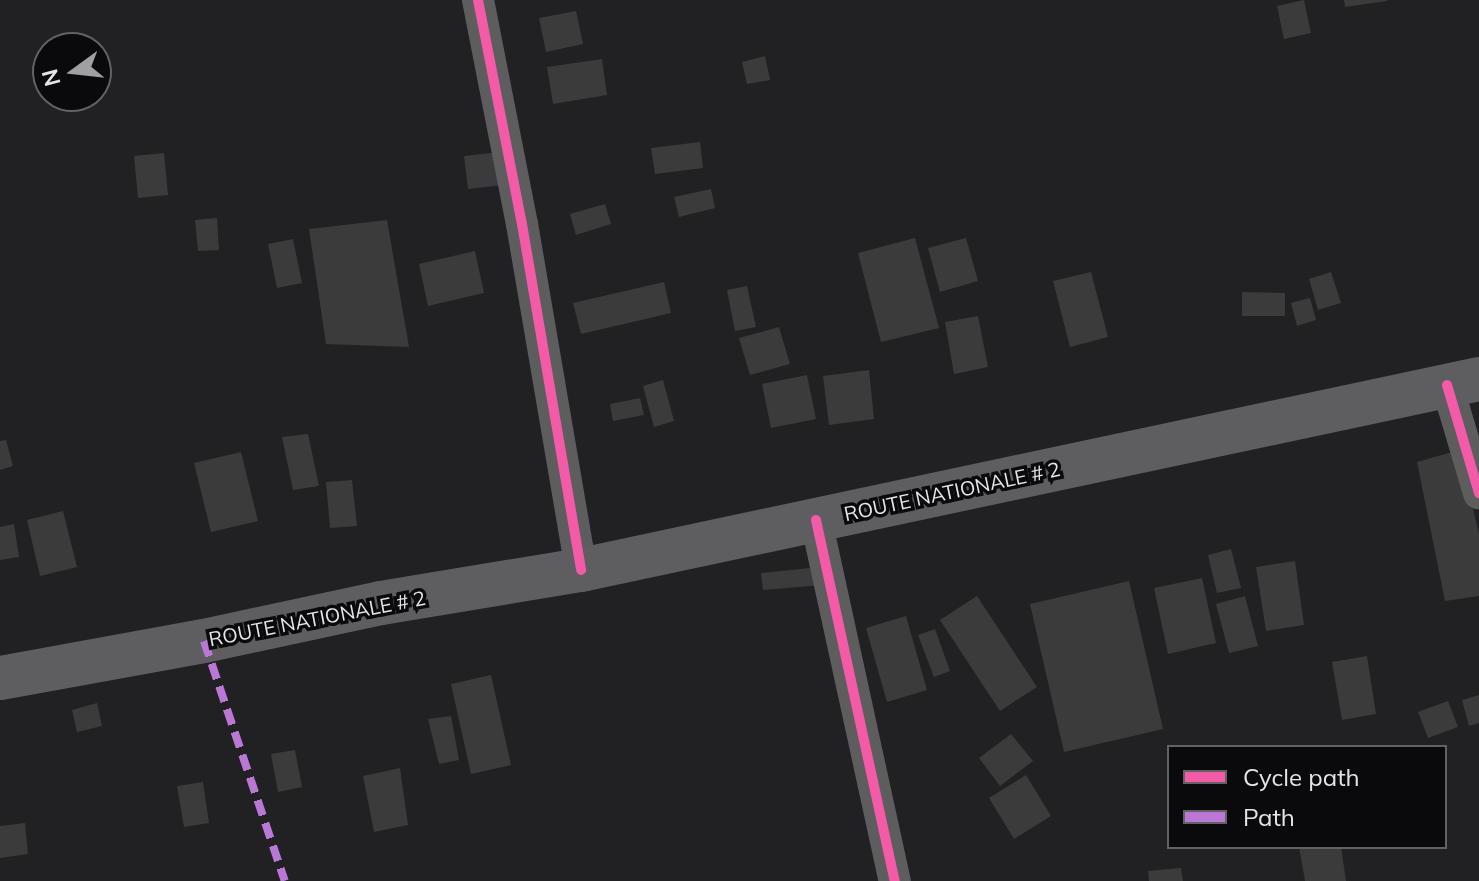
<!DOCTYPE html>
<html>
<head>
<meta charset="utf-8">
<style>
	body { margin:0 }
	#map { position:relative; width:1479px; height:881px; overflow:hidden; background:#212124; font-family:Mulish,sans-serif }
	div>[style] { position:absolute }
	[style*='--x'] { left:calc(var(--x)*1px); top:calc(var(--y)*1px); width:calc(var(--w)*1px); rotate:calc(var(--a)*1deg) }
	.building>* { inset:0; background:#3b3b3c }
	.minor>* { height:32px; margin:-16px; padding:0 16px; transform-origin:16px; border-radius:16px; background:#5d5d5e }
	.primary>* { height:44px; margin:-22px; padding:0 22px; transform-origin:22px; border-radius:22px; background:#5e5d60 }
	.quiet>* { height:8px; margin-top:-4px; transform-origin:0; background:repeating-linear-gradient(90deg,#ba77d6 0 16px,transparent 0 24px) }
	.cycleway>* { height:10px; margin:-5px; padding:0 5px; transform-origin:5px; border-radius:5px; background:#f35aa7 }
	span { translate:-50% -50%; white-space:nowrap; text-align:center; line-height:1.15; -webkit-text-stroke:7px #0a0a0c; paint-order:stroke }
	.street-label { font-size:20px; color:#e5e5e8 }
	.legend { position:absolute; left:1167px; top:745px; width:280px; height:104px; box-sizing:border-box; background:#0a0a0c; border:2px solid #626264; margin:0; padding:10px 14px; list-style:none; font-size:24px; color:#e5e5e8 }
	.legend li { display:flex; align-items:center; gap:16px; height:40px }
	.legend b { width:40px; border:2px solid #626264 }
	.north { position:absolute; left:32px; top:32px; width:80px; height:80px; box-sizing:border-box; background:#0a0a0c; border:2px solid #626264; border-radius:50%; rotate:255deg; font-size:22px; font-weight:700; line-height:32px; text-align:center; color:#e5e5e8 }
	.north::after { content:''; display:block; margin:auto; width:28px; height:36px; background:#a0a0a3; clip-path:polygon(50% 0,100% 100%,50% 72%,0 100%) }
</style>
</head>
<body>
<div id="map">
	<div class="building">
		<div style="clip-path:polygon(1304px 0,1311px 33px,1284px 39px,1277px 6px)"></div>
		<div style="clip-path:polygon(1344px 0,1387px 0,1387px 1px,1345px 7px)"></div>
		<div style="clip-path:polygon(576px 11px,583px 44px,546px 52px,539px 18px)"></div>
		<div style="clip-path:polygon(765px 56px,770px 80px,747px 84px,742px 62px)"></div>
		<div style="clip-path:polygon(602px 59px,607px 95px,553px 104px,547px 67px)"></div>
		<div style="clip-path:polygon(700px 142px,703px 168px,655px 174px,651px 148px)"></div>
		<div style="clip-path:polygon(500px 152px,504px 185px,468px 189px,464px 156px)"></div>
		<div style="clip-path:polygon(164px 153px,168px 195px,138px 198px,134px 156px)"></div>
		<div style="clip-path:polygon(711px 189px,715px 208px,679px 217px,674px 197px)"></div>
		<div style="clip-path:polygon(605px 204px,611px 224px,576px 235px,570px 214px)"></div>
		<div style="clip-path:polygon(217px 218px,219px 250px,198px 251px,195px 220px)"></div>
		<div style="clip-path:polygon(387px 220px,409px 347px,326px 344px,309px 229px)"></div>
		<div style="clip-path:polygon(915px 238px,939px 328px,881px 342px,858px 253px)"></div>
		<div style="clip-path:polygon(966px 238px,978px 281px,940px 292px,928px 248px)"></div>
		<div style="clip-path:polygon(293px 239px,302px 283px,277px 288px,268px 244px)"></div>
		<div style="clip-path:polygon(475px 251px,484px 293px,428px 306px,419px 264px)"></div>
		<div style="clip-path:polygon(1091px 272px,1108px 337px,1070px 347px,1053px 281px)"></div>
		<div style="clip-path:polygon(1331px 272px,1341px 303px,1318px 310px,1309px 279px)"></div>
		<div style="clip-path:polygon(664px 282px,671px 313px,581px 334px,573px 303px)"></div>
		<div style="clip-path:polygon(747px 286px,756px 327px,735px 331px,727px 290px)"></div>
		<div style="clip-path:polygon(1242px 292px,1285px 293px,1285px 316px,1242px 316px)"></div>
		<div style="clip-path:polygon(1310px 298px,1316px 320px,1297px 326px,1291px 303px)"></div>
		<div style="clip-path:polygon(978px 316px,988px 367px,954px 374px,945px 322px)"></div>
		<div style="clip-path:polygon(779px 327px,790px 364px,750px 375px,739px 338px)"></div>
		<div style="clip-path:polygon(869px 370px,874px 419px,829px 425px,823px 376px)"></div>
		<div style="clip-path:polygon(807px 375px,816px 419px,771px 428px,762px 384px)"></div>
		<div style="clip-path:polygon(663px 380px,674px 421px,654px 427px,643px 386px)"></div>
		<div style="clip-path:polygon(640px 398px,644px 415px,613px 421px,610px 404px)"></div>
		<div style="clip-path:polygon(308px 434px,319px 486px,293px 490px,282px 437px)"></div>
		<div style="clip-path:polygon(6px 440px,13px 466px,0 470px,0 441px)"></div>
		<div style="clip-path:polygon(1459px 450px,1479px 534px,1479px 596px,1445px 601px,1417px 462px)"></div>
		<div style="clip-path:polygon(241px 452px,258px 521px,211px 532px,194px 463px)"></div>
		<div style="clip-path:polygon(352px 480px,357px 526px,330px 528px,326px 482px)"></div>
		<div style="clip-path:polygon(63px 511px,77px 567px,40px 576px,27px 520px)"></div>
		<div style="clip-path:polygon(14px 524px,19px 557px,0 560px,0 527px)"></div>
		<div style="clip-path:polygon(1231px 549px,1241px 588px,1217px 593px,1208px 555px)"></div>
		<div style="clip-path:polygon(1295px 561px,1304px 625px,1266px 631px,1256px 567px)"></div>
		<div style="clip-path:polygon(820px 567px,822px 585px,763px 590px,761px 573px)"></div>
		<div style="clip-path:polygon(1202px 578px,1216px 643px,1168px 654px,1154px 588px)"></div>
		<div style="clip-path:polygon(1129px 581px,1163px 729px,1064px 752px,1030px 604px)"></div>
		<div style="clip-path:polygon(977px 596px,1037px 687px,1000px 711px,940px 620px)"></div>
		<div style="clip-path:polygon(1245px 596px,1258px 646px,1229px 653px,1216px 604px)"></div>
		<div style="clip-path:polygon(906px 616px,927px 690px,887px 702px,866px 628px)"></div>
		<div style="clip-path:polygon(935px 629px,950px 671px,934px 677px,918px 635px)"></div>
		<div style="clip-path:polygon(1367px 656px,1376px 714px,1342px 720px,1332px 662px)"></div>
		<div style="clip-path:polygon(491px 675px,511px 765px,471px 774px,451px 684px)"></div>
		<div style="clip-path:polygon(1479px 695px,1479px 723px,1469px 726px,1462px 700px)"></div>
		<div style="clip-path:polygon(1448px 701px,1458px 727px,1428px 738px,1418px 712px)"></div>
		<div style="clip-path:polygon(97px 703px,102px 726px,77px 732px,72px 710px)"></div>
		<div style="clip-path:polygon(451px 716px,459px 760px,439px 764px,428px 719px)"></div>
		<div style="clip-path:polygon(1011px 734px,1033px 761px,1000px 786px,979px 758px)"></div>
		<div style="clip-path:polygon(295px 750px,302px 787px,278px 792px,271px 754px)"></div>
		<div style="clip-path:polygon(400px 768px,408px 825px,374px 832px,363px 776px)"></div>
		<div style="clip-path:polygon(1026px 775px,1051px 816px,1014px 839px,989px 798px)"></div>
		<div style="clip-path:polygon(203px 782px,209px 823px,184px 827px,177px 786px)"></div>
		<div style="clip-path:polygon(25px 823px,28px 854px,0 858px,0 826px)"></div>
		<div style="clip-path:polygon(1299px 847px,1341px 847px,1346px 881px,1305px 881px)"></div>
		<div style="clip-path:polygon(1181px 868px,1183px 881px,1149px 881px,1148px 871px)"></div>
	</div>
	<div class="minor">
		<div style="--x:478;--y:0;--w:228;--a:78.9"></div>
		<div style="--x:522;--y:224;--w:351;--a:80.3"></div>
		<div style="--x:1447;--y:385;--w:113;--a:73.5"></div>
		<div style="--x:816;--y:520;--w:370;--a:77.7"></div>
	</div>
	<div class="primary">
		<div style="--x:0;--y:678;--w:207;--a:-10.3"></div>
		<div style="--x:204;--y:641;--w:181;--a:-12.1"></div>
		<div style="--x:381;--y:603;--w:203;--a:-9.4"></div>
		<div style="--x:581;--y:570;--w:918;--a:-12.01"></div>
	</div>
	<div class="quiet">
		<div style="--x:204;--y:641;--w:253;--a:71.4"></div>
	</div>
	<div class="cycleway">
		<div style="--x:478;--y:0;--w:228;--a:78.9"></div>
		<div style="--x:522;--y:224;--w:351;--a:80.3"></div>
		<div style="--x:1447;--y:385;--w:113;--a:73.5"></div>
		<div style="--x:816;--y:520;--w:370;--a:77.7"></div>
	</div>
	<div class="street-label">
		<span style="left:952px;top:491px;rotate:-12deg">ROUTE NATIONALE # 2</span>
		<span style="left:317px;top:618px;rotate:-11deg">ROUTE NATIONALE # 2</span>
	</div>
	<ul class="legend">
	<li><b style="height:10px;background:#f35aa7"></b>Cycle path</li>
	<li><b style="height:10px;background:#ba77d6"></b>Path</li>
	</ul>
	<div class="north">N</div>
</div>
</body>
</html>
